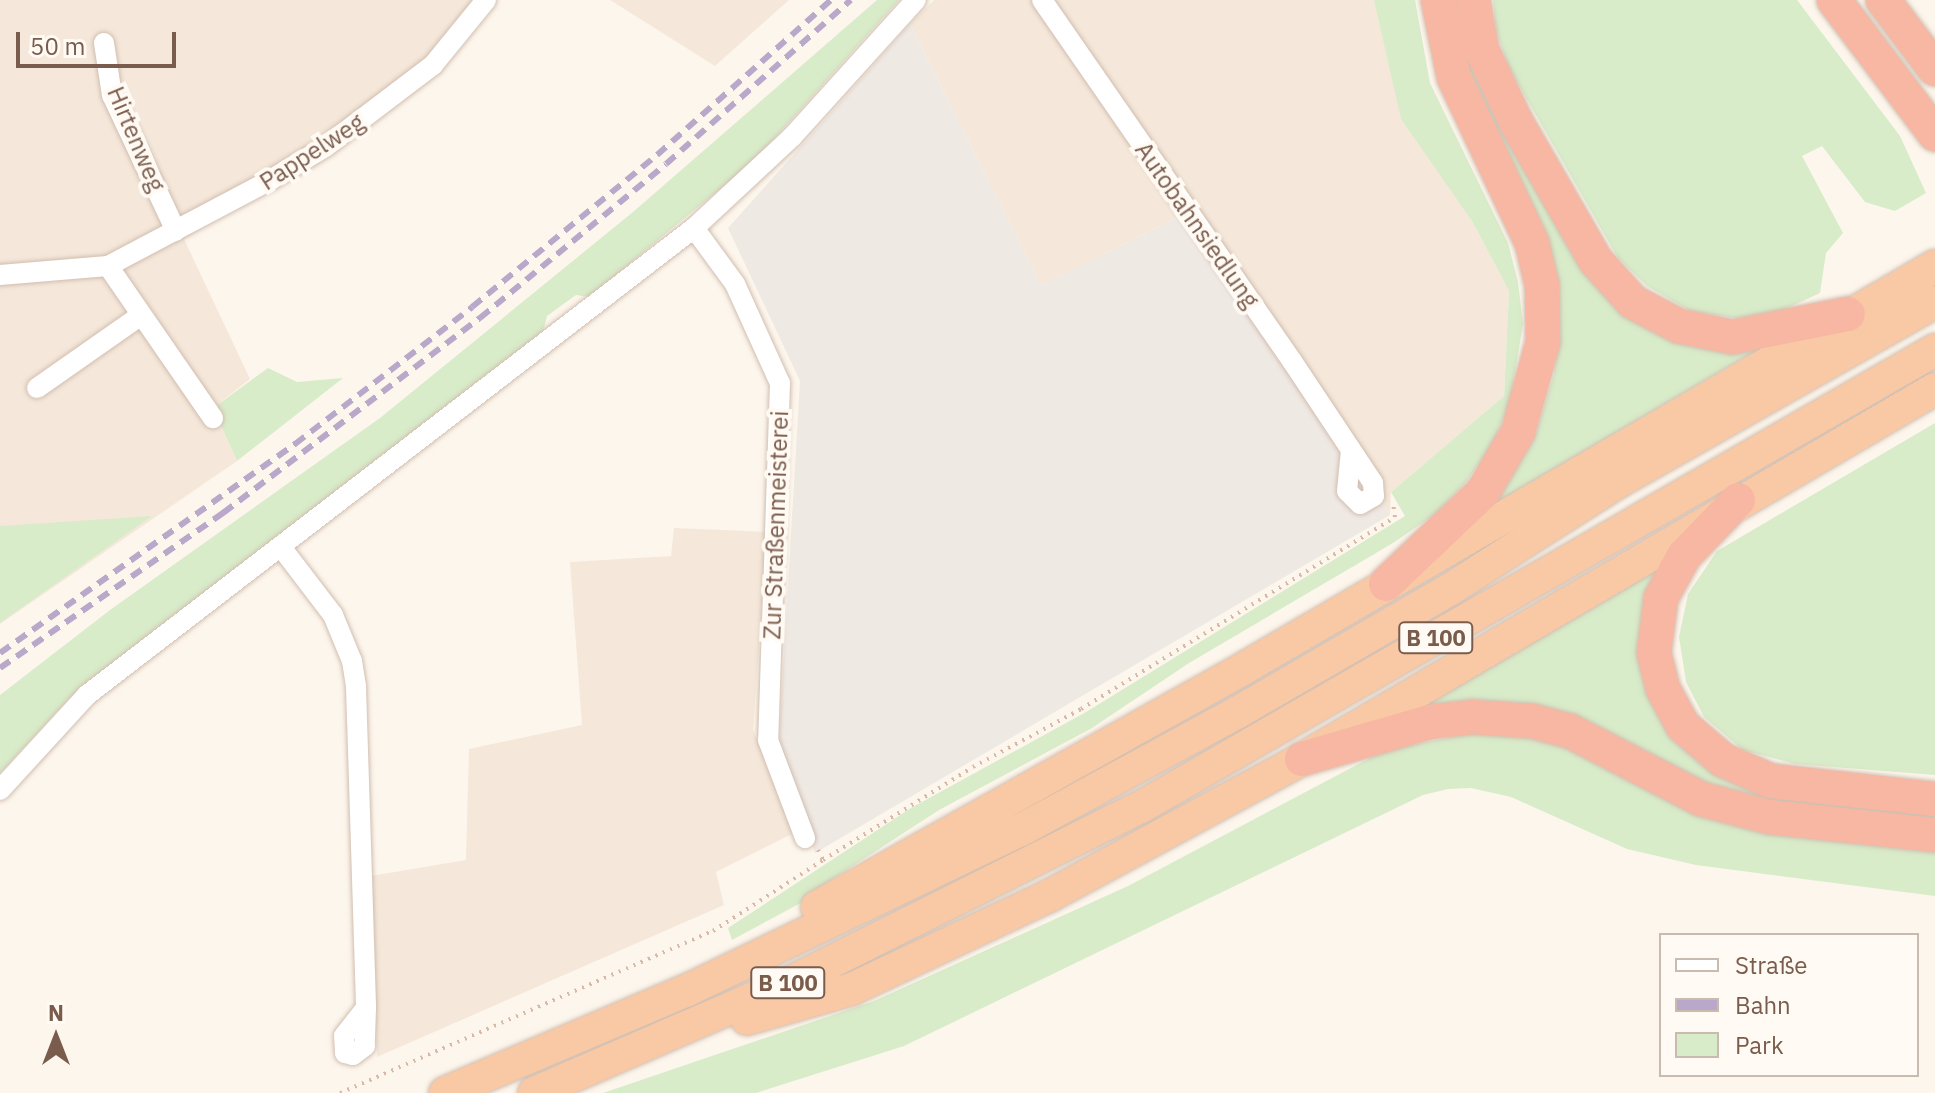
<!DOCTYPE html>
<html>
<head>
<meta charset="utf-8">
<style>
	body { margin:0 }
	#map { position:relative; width:1935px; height:1093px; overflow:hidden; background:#fdf6ec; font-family:"IBM Plex Sans",sans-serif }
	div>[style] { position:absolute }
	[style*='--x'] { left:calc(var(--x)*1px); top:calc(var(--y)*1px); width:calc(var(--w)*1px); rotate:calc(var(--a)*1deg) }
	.residential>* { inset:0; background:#f5e8da }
	.industrial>* { inset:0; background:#efe9e4 }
	.green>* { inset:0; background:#d8ecc9 }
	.path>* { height:4px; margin-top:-2px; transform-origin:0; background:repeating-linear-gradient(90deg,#d9b8a5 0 2px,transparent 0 8px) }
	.roads { filter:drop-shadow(0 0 2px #d1beb0) drop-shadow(0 0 2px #d1beb0) }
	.minor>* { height:20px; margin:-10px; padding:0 10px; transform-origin:10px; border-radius:10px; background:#fff }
	.trunk>* { height:32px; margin:-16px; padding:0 16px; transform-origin:16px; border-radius:16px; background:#f9c8a4 }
	.motorway>* { height:34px; margin:-17px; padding:0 17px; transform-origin:17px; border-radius:17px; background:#f7b7a3 }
	.rail>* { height:6px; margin-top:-3px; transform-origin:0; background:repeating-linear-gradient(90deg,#b9a8c9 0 12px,transparent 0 20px) }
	span { translate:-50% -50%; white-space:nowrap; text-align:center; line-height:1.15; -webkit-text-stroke:8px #fffaf3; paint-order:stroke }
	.shield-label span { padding:2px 6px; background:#fffaf3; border:2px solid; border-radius:6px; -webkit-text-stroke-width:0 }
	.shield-label { font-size:22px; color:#7a5c4d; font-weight:700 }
	.street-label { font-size:24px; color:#7a5c4d }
	.legend { position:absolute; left:1659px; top:933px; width:260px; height:144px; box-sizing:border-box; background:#fffaf3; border:2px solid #cabbb1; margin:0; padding:10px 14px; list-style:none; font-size:24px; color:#7a5c4d }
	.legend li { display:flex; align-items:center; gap:16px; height:40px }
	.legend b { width:40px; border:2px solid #cabbb1 }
	.north { position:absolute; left:16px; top:997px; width:80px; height:80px; -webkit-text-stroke:6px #fffaf3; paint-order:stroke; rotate:0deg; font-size:22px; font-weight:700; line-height:32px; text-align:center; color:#7a5c4d }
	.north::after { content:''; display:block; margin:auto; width:28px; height:36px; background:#7a5c4d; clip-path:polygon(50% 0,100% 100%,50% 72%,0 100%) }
	.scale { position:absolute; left:16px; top:32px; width:160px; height:36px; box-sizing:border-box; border:4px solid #7a5c4d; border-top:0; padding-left:10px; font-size:24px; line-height:28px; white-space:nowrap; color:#7a5c4d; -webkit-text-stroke:6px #fffaf3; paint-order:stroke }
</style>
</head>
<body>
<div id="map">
	<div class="residential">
		<div style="clip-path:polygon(0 0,490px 0,327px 153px,184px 239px,250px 379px,213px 408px,237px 461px,0 624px)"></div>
		<div style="clip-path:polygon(610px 0,789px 0,715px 66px)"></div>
		<div style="clip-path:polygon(934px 0,1375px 0,1472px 221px,1509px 291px,1504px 396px,1391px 492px,1390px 515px,1182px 215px,1041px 285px,910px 24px)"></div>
		<div style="clip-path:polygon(674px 528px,767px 532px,753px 730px,796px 832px,716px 872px,724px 905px,377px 1057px,371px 876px,466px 860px,469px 749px,582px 725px,570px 562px,671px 556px)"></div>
	</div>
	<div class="industrial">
		<div style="clip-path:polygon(910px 24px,1041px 285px,1182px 215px,1390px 515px,815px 853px,778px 757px,800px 381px,728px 228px)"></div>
	</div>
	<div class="green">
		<div style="clip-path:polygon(877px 0,899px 0,755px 160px,589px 297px,576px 295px,547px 316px,543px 332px,69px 699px,0 773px,0 695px,110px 610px,380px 418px,633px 212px)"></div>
		<div style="clip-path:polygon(1374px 0,1415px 0,1430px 83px,1508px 243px,1518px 282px,1523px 324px,1510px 403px,1493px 443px,1467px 481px,1434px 515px,1393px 543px,1189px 663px,1092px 728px,939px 810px,822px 886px,821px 892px,732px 940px,728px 928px,911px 808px,1086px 712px,1405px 516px,1391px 492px,1504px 396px,1509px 291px,1472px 221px,1401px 119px)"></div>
		<div style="clip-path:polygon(1451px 0,1466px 0,1606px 288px,1762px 347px,1496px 503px,1536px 433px,1554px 374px,1559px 334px,1470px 84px)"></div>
		<div style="clip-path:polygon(1493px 0,1797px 0,1900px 136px,1926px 193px,1895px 211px,1865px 202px,1822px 146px,1802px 156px,1843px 233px,1826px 253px,1820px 293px,1775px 314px,1735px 318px,1690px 311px,1647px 286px,1618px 258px,1509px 68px,1496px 31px)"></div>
		<div style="clip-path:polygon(268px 368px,297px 382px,343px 378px,237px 461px,213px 408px)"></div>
		<div style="clip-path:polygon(1935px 423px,1935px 775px,1795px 764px,1743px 750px,1704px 717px,1686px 682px,1679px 637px,1688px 594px,1717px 551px)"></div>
		<div style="clip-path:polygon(152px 516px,0 623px,0 526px)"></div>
		<div style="clip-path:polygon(1676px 548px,1649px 609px,1698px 753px,1935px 806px,1935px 821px,1767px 802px,1692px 779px,1617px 739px,1414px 712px)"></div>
		<div style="clip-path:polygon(1478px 732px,1538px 738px,1935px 846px,1935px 896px,1696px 865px,1627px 849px,1511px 797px,1471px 788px,1448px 789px,1423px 795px,904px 1046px,756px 1093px,603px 1093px,874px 1001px,1128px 886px,1385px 750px)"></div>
	</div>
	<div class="path">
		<div style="--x:818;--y:850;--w:11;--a:63"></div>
		<div style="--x:823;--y:860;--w:176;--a:-31.8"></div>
		<div style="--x:973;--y:767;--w:123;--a:-28.2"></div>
		<div style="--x:1081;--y:709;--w:368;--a:-31.4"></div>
		<div style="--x:1395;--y:517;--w:15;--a:-98"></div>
		<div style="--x:340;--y:1093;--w:407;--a:-23.5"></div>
		<div style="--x:713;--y:931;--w:131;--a:-32.8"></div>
	</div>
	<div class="roads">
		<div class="minor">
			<div style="--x:1042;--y:0;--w:439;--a:55.3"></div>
			<div style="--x:1292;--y:361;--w:146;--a:56.4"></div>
			<div style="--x:1373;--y:483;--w:13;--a:86"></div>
			<div style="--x:1374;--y:496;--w:16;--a:150"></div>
			<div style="--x:1360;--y:504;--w:18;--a:-135"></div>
			<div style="--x:1347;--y:491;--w:41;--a:-84.4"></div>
			<div style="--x:104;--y:43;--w:53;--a:81.3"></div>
			<div style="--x:112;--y:95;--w:150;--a:64.8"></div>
			<div style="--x:694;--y:228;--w:69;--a:53.8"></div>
			<div style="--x:735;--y:284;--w:109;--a:65.6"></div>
			<div style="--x:780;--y:383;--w:357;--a:91.9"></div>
			<div style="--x:768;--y:740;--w:105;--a:69.3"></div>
			<div style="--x:108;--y:266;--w:185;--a:55.4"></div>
			<div style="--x:0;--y:275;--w:108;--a:-4.8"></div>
			<div style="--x:108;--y:266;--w:186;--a:-27.9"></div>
			<div style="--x:272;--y:179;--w:62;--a:-31.1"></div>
			<div style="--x:325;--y:147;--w:136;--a:-37.2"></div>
			<div style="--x:433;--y:65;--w:84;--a:-50.8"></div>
			<div style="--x:37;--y:388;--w:126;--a:-35"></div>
			<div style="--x:281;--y:547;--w:86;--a:52.6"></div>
			<div style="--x:333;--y:615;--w:50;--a:67.6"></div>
			<div style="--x:352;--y:661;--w:26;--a:81"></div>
			<div style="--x:356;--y:687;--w:321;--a:88.2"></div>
			<div style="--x:366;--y:1008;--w:38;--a:92"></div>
			<div style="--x:365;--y:1046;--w:15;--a:143"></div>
			<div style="--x:353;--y:1055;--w:8;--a:-166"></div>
			<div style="--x:345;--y:1053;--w:17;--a:-93"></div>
			<div style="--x:344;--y:1036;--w:36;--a:-52"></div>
			<div style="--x:0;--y:790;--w:129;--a:-47.5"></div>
			<div style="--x:87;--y:695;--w:766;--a:-37.57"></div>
			<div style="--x:694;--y:228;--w:134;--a:-42.9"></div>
			<div style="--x:792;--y:137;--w:185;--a:-47.9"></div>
		</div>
		<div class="trunk">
			<div style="--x:817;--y:907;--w:492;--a:-29.2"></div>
			<div style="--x:1246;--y:667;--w:797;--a:-30.2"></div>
			<div style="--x:747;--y:1019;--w:109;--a:-15.9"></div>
			<div style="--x:852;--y:989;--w:218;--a:-25.3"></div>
			<div style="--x:1049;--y:896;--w:288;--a:-28.4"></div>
			<div style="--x:1302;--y:759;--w:733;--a:-30.31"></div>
			<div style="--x:445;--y:1093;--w:264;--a:-23"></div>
			<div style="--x:688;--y:990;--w:369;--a:-25.7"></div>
			<div style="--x:1021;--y:830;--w:249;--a:-28.5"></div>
			<div style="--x:1240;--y:711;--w:241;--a:-30.1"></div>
			<div style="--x:1449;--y:590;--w:201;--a:-32.6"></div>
			<div style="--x:1618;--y:482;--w:365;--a:-29.6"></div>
			<div style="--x:534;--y:1093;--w:284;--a:-23.4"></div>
			<div style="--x:795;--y:980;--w:387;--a:-26.6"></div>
			<div style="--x:1141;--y:807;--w:916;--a:-29.92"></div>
		</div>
		<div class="motorway">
			<div style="--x:1473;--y:0;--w:51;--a:79.8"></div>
			<div style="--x:1482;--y:50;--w:80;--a:64.7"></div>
			<div style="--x:1516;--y:122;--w:160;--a:60.1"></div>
			<div style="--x:1596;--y:261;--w:55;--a:47.9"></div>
			<div style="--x:1633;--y:302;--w:52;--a:27.6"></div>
			<div style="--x:1679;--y:326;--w:54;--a:11.7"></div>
			<div style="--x:1732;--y:337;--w:118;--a:-11.2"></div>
			<div style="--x:1834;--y:0;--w:168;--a:53"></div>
			<div style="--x:1883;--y:0;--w:86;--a:53"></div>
			<div style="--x:1738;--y:500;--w:78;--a:134"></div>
			<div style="--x:1684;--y:556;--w:48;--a:118.7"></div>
			<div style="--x:1661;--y:598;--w:55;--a:97.3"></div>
			<div style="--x:1654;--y:653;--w:37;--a:76"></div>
			<div style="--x:1663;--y:689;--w:42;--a:61.6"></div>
			<div style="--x:1683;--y:726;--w:52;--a:40.4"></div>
			<div style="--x:1723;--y:760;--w:52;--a:23.6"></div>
			<div style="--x:1771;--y:781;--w:165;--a:6.3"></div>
			<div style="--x:1386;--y:584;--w:134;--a:-43.5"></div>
			<div style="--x:1483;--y:492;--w:69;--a:-59.7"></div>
			<div style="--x:1518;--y:432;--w:93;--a:-74.5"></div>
			<div style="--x:1543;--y:342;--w:57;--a:-91"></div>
			<div style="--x:1542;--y:285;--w:43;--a:-103.4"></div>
			<div style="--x:1532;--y:243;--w:183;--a:-115.2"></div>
			<div style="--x:1454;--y:77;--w:79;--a:-101.7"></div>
			<div style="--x:1302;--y:759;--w:132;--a:-16.2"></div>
			<div style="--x:1429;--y:722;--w:43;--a:-6.6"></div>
			<div style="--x:1472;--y:717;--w:60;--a:3.8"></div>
			<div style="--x:1532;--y:721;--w:39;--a:15"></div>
			<div style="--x:1570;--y:731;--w:148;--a:27.4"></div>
			<div style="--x:1701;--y:799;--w:70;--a:14.8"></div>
			<div style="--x:1769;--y:817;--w:167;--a:6.2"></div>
		</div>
	</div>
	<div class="rail">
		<div style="--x:0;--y:653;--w:362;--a:-35.3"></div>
		<div style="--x:295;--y:444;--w:224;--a:-37.7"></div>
		<div style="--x:472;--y:307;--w:239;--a:-39.4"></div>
		<div style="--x:657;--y:155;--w:233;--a:-41.7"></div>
		<div style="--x:0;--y:668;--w:272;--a:-34.8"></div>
		<div style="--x:223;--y:513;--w:323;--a:-37.2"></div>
		<div style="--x:480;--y:318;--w:241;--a:-39.6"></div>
		<div style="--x:666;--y:164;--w:247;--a:-41.6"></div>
	</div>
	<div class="shield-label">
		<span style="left:1436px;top:638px">B 100</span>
		<span style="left:788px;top:983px">B 100</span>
	</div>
	<div class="street-label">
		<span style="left:136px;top:139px;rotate:67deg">Hirtenweg</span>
		<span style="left:312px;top:152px;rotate:-33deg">Pappelweg</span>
		<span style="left:1197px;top:225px;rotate:55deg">Autobahnsiedlung</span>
		<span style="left:776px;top:525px;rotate:-88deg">Zur Straßenmeisterei</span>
	</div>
	<ul class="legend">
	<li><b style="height:10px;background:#fff"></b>Straße</li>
	<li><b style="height:10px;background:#b9a8c9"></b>Bahn</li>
	<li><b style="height:22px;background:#d8ecc9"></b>Park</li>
	</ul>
	<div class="north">N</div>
	<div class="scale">50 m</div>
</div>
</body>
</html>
